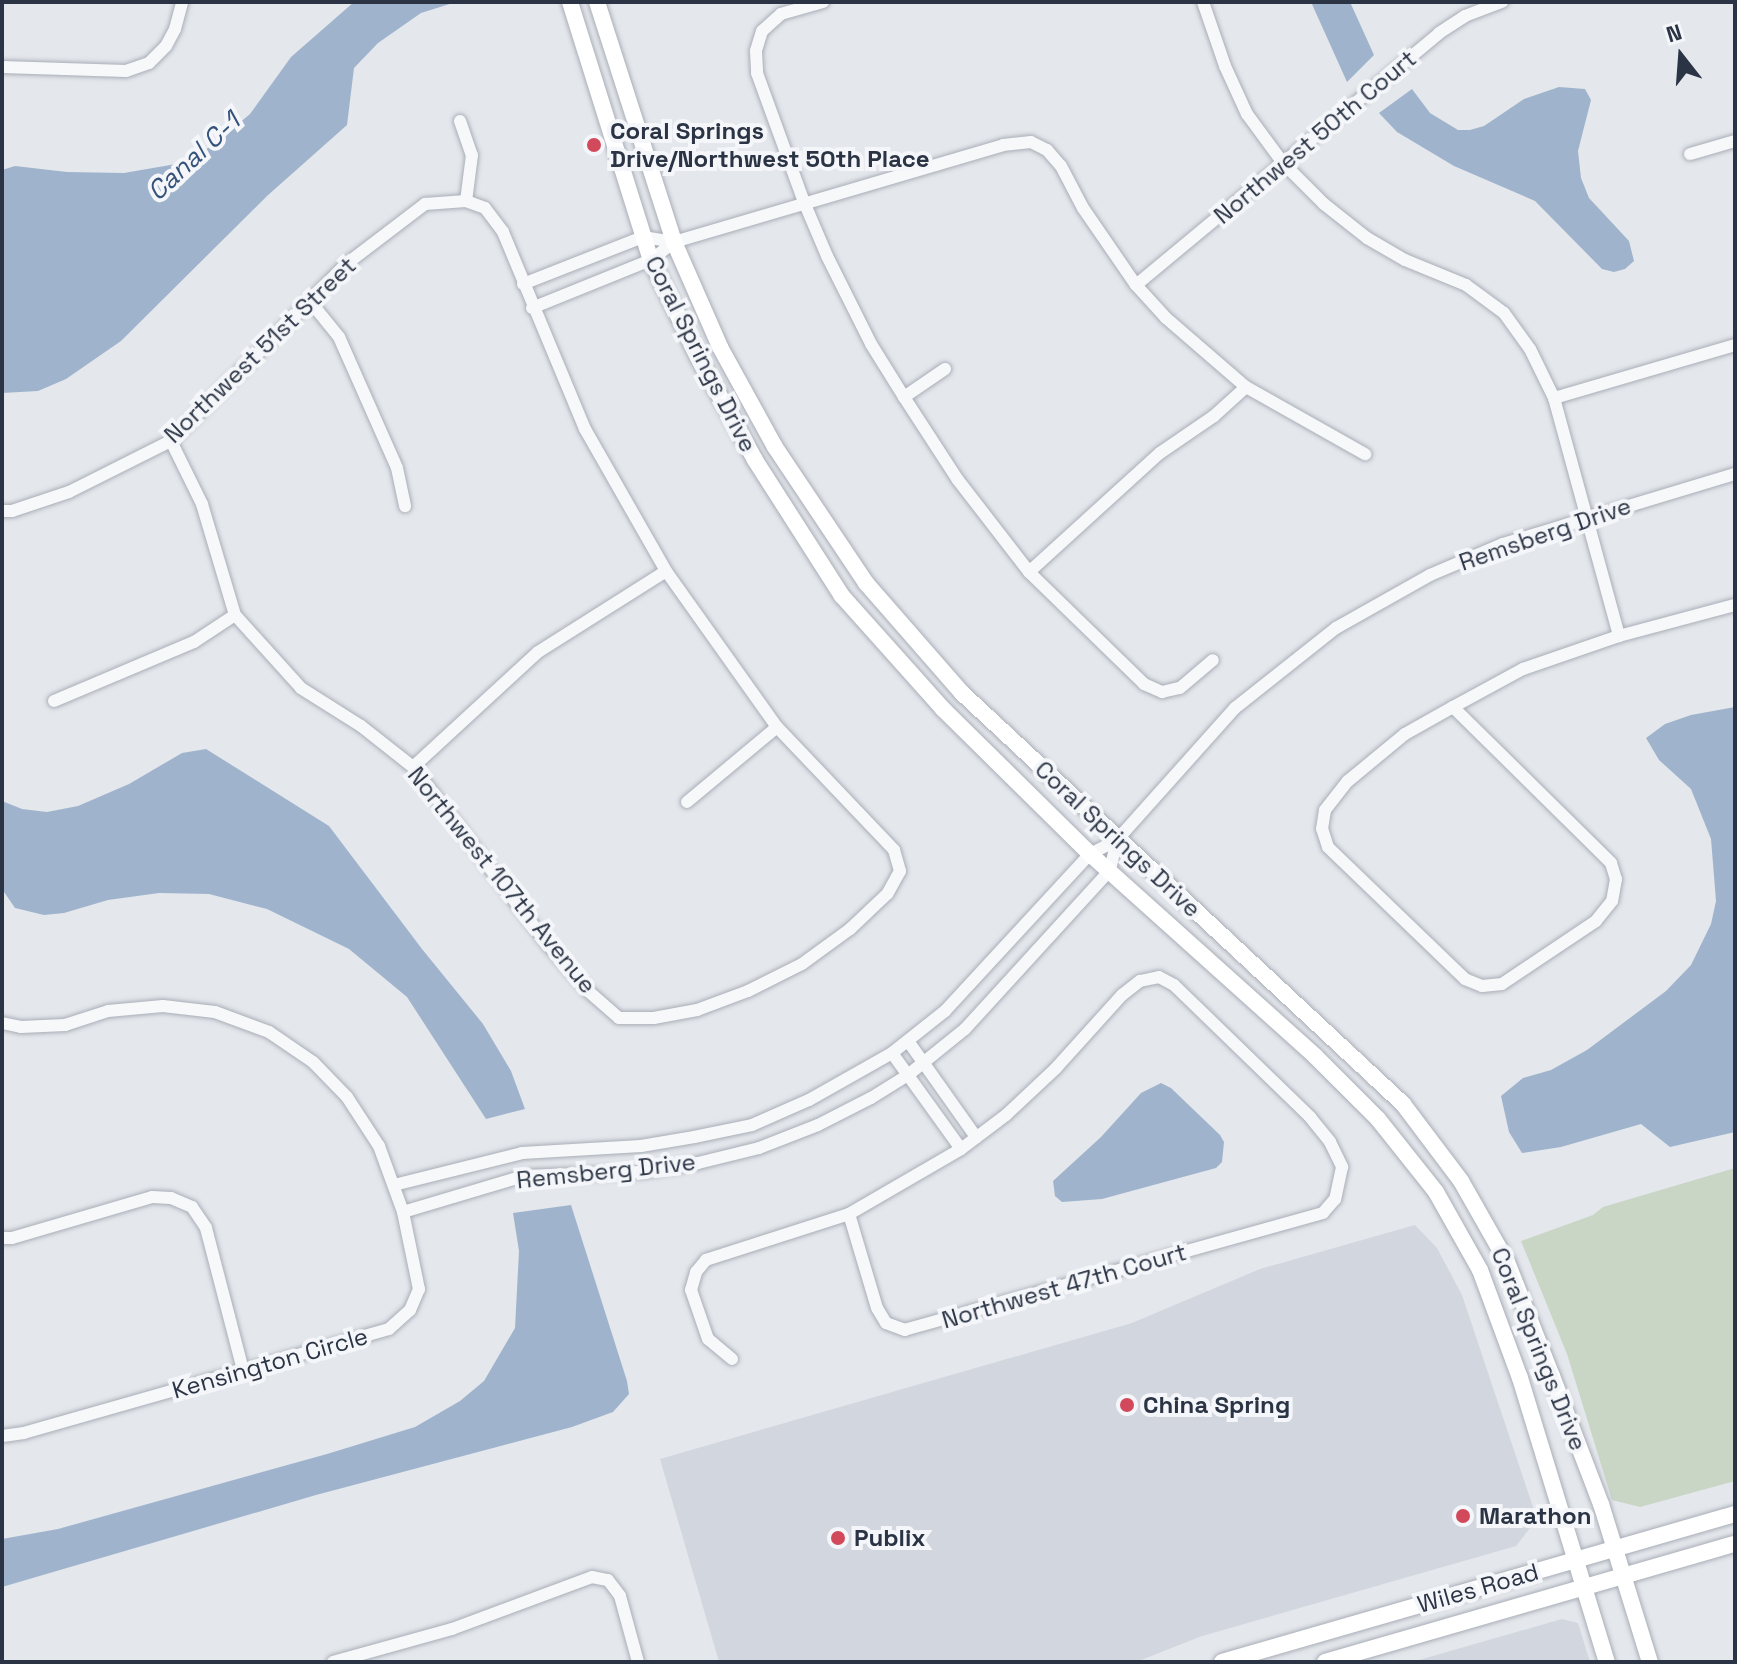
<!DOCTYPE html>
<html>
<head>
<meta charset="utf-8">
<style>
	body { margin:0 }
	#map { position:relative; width:1737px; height:1664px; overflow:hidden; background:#e4e7ec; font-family:"Space Grotesk",sans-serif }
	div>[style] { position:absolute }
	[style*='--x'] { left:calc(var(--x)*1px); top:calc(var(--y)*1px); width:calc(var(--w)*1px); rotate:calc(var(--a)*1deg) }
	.built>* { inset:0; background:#d2d6de }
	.green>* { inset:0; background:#c9d6c5 }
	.water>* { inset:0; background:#9fb4cc }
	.roads { filter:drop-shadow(0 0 2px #a9aeb7) drop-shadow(0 0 2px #a9aeb7) }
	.minor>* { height:12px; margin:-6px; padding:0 6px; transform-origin:6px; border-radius:6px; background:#f7f8fa }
	.secondary>* { height:16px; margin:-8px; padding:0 8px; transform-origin:8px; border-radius:8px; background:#fff }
	.dots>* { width:22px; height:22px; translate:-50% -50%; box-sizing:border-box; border:4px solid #f4f6f9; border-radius:50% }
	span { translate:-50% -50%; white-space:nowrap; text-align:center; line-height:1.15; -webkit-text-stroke:8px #f4f6f9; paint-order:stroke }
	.poi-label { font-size:24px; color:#2b3445; font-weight:700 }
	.left { translate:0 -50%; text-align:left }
	.street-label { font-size:24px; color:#2b3445 }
	.water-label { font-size:26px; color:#34527a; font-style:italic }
	.frame { position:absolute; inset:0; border:4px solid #2b3445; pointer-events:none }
	.north { position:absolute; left:1641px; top:16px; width:80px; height:80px; -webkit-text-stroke:6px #f4f6f9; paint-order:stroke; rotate:343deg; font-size:22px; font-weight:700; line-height:32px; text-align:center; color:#2b3445 }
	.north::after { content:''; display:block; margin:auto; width:28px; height:36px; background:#2b3445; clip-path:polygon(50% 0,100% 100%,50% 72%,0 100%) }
</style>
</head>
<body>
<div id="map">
	<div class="built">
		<div style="clip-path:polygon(1415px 1225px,1437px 1248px,1462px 1295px,1537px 1519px,1516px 1546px,1202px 1636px,1136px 1662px,719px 1662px,660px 1459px,1132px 1323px,1260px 1269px)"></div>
		<div style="clip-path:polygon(1562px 1619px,1578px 1623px,1590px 1662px,1412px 1662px)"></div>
	</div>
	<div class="green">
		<div style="clip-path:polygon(1735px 1168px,1735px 1481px,1640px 1507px,1612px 1500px,1567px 1354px,1521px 1241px,1593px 1215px,1603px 1207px)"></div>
	</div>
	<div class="water">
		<div style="clip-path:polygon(354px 2px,456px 2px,421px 13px,378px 43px,354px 68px,347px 125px,267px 196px,121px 341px,66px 379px,38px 391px,2px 393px,2px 170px,15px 166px,67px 172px,124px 173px,176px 164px,212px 146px,250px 114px,291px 57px)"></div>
		<div style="clip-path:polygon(1311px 2px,1350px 2px,1374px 55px,1347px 82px)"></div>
		<div style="clip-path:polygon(1559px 87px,1585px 89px,1591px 100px,1578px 151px,1581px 178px,1589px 198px,1629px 241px,1634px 261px,1625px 269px,1614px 272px,1602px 269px,1535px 201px,1454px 166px,1397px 132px,1379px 113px,1412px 89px,1430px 113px,1458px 130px,1470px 130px,1484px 126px,1524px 99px)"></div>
		<div style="clip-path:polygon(1735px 707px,1735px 1132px,1670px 1147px,1641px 1124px,1561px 1147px,1522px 1153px,1509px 1132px,1501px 1096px,1523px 1078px,1551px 1070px,1587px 1050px,1666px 991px,1691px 965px,1711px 924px,1716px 901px,1711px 839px,1691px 789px,1659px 760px,1646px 738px,1665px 724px,1691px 715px)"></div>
		<div style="clip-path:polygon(206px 749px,329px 826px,422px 949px,483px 1024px,511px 1071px,525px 1109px,486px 1119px,407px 997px,349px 949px,267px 909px,209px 894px,159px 893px,108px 900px,64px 913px,44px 915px,15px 908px,2px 889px,2px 801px,22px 809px,47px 812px,78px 806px,129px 784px,182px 753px)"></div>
		<div style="clip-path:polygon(1161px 1083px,1171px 1088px,1220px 1135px,1224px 1142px,1222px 1162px,1216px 1168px,1102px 1199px,1062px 1202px,1055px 1196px,1053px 1181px,1101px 1137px,1141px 1093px)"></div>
		<div style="clip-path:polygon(571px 1205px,627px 1381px,629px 1394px,613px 1412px,572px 1427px,316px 1495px,2px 1587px,2px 1539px,58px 1529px,327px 1454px,415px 1427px,460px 1401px,484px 1381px,515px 1328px,519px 1251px,513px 1213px)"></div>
	</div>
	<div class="roads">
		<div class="minor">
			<div style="--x:823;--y:2;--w:44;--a:164.1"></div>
			<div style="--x:781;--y:14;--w:25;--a:138"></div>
			<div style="--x:762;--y:31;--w:21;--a:107"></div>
			<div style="--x:756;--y:51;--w:22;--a:87"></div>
			<div style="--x:757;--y:73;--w:137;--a:70"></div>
			<div style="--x:804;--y:202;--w:59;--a:66.9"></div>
			<div style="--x:827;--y:256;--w:98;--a:63.4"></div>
			<div style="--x:871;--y:344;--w:62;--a:58.1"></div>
			<div style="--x:1203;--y:2;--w:68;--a:71"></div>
			<div style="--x:1225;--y:66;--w:53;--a:65.4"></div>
			<div style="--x:1247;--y:114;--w:61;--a:53.7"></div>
			<div style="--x:1283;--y:163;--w:58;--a:45"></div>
			<div style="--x:1324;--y:204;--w:55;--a:38.3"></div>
			<div style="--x:1367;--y:238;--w:44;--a:30.1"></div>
			<div style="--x:1405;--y:260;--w:66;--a:22.3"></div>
			<div style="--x:1466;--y:285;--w:47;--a:36.4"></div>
			<div style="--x:1504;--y:313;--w:44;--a:54.2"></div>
			<div style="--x:1530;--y:349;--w:55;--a:63.9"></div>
			<div style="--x:1554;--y:398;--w:247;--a:74.7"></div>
			<div style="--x:2;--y:67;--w:124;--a:1.8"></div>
			<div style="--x:126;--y:71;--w:24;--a:-19"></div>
			<div style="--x:149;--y:63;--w:24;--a:-45"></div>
			<div style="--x:166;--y:46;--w:19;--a:-62"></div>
			<div style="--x:175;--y:29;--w:28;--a:-75"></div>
			<div style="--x:460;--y:121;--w:36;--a:71"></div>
			<div style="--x:472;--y:155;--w:46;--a:97.4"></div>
			<div style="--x:1690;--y:154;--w:47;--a:-16.1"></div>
			<div style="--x:523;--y:284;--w:129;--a:-21.4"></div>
			<div style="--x:643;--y:237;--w:31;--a:9"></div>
			<div style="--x:1136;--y:285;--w:394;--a:-39.7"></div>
			<div style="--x:1439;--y:33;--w:31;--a:-33"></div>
			<div style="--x:1465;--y:16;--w:40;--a:-21"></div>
			<div style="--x:309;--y:300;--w:48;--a:51"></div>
			<div style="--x:339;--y:337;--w:143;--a:66.1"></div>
			<div style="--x:397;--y:468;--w:39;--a:78"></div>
			<div style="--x:532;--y:308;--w:128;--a:-22"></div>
			<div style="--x:651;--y:260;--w:29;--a:-38"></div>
			<div style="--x:674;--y:242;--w:343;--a:-16.4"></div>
			<div style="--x:1003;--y:145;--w:28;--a:-6"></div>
			<div style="--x:1031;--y:142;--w:18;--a:27"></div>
			<div style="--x:1047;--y:150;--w:21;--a:49"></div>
			<div style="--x:1061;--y:166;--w:47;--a:62.4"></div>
			<div style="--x:1083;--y:208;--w:93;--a:55.5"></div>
			<div style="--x:1136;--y:285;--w:45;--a:47.7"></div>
			<div style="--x:1166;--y:318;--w:106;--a:40.8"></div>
			<div style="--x:1246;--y:387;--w:137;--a:29.4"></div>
			<div style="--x:945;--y:369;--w:50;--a:145.7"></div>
			<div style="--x:904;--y:397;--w:99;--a:57"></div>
			<div style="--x:958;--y:480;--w:116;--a:52.3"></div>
			<div style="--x:1029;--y:572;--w:161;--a:44.2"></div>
			<div style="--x:1144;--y:684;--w:20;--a:24"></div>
			<div style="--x:1162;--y:692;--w:18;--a:-13"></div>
			<div style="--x:1180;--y:688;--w:43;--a:-40.3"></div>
			<div style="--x:1554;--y:398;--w:189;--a:-16.3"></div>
			<div style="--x:2;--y:511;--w:10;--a:0"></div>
			<div style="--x:12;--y:511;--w:60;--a:-18.4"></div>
			<div style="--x:69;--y:492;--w:114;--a:-26.6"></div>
			<div style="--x:171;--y:441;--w:247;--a:-45.3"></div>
			<div style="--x:345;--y:265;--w:101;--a:-37.3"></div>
			<div style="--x:425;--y:204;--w:41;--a:-4.2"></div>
			<div style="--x:466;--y:201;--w:20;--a:20"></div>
			<div style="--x:485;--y:208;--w:30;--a:53"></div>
			<div style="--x:503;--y:232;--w:213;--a:67.4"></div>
			<div style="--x:585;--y:429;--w:163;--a:60.3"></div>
			<div style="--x:666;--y:571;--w:191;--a:54.6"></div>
			<div style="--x:777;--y:727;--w:170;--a:46.4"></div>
			<div style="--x:894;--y:850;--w:22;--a:74"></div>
			<div style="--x:900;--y:871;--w:26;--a:119"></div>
			<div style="--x:887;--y:894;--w:51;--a:136.6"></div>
			<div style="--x:850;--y:929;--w:59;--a:143.9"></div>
			<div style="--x:802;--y:964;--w:60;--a:153.4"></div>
			<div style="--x:748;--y:991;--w:54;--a:159.6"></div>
			<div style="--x:697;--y:1010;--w:44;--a:169.5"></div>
			<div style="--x:654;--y:1018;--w:35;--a:180"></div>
			<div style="--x:619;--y:1018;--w:41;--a:-138.9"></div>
			<div style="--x:588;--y:991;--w:60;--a:-130.9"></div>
			<div style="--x:549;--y:946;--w:225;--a:-127.2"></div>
			<div style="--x:413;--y:767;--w:66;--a:-141.7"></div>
			<div style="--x:361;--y:726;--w:71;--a:-147.7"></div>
			<div style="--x:301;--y:688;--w:98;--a:-132.1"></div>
			<div style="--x:235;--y:615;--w:116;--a:-106.6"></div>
			<div style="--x:202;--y:504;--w:70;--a:-116.2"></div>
			<div style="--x:1029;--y:572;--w:177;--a:-42.3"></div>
			<div style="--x:1160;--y:453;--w:65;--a:-34.4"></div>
			<div style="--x:1214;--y:416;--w:43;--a:-42.2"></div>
			<div style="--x:54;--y:701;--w:152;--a:-22.9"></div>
			<div style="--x:194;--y:642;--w:49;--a:-33.4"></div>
			<div style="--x:1453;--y:707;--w:222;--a:44.6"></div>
			<div style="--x:1611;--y:863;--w:17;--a:73"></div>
			<div style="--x:1616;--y:879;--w:22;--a:100"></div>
			<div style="--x:1612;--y:901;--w:26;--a:129"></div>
			<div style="--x:1596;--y:921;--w:113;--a:146.2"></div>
			<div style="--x:1502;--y:984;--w:20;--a:174"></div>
			<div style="--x:1482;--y:986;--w:18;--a:-158"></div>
			<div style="--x:1465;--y:979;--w:190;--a:-136.1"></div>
			<div style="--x:1328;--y:847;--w:19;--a:-108"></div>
			<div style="--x:1322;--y:829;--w:19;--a:-81"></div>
			<div style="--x:1325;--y:810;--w:37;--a:-52"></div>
			<div style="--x:1348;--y:781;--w:74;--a:-39.5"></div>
			<div style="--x:1405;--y:734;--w:55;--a:-29.4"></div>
			<div style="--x:1453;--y:707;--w:80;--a:-28.5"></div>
			<div style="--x:1523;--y:669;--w:102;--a:-19"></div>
			<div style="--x:1619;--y:636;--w:120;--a:-15"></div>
			<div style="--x:413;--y:767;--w:170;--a:-42.6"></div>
			<div style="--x:538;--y:652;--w:151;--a:-32.3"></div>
			<div style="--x:687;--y:802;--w:117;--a:-39.8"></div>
			<div style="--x:2;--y:1023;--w:19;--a:12"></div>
			<div style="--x:21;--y:1027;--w:44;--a:-2.6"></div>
			<div style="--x:65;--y:1025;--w:45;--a:-18"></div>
			<div style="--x:108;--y:1011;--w:55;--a:-5.2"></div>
			<div style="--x:163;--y:1006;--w:52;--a:6.6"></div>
			<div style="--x:215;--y:1012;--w:58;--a:20.3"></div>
			<div style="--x:269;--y:1032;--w:53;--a:34.3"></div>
			<div style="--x:313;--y:1062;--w:49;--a:45.8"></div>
			<div style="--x:347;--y:1097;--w:59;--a:56.9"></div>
			<div style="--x:379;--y:1146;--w:70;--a:70"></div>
			<div style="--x:403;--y:1212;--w:79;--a:78.3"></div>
			<div style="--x:419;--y:1289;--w:23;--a:113"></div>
			<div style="--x:410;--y:1310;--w:28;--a:138"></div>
			<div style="--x:389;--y:1329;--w:380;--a:164.1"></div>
			<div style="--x:24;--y:1433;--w:22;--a:172"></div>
			<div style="--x:908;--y:1041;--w:118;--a:54.7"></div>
			<div style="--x:892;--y:1053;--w:118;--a:54.3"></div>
			<div style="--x:394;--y:1185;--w:132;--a:-14"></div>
			<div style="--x:522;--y:1153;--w:119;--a:-3.4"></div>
			<div style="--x:641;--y:1146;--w:54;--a:-9.6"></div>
			<div style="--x:694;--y:1137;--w:59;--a:-11.7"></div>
			<div style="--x:752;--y:1125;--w:62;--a:-23.7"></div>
			<div style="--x:809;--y:1100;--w:95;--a:-29.5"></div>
			<div style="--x:892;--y:1053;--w:68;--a:-38.4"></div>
			<div style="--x:945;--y:1011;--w:214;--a:-47.3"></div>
			<div style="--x:1090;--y:854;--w:30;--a:-27"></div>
			<div style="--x:1117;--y:840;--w:177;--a:-48.2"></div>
			<div style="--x:1235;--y:708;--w:129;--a:-38.4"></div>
			<div style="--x:1336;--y:628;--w:108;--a:-29.4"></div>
			<div style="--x:1430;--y:575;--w:79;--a:-23"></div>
			<div style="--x:1503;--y:544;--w:242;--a:-16.8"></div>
			<div style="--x:403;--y:1212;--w:126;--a:-16.6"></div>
			<div style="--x:524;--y:1176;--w:118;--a:-1.9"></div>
			<div style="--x:642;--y:1172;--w:57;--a:-9.1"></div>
			<div style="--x:698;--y:1163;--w:63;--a:-13.8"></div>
			<div style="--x:759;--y:1148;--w:63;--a:-21.3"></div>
			<div style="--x:818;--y:1125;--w:59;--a:-27"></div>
			<div style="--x:871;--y:1098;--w:44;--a:-31.9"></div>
			<div style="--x:908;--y:1075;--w:73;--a:-38.9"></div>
			<div style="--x:965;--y:1029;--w:215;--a:-47.6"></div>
			<div style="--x:1110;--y:870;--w:31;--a:-77"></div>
			<div style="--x:2;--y:1238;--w:10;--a:0"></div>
			<div style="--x:12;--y:1238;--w:146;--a:-16.3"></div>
			<div style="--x:152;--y:1197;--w:19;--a:3"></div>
			<div style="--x:171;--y:1198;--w:23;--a:23"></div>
			<div style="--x:192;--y:1207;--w:25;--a:56"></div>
			<div style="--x:206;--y:1228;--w:147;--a:75.4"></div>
			<div style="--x:732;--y:1359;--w:31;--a:-140"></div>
			<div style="--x:708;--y:1339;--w:52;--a:-109.1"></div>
			<div style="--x:691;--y:1290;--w:19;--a:-74"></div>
			<div style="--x:696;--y:1272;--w:16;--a:-50"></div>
			<div style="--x:706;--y:1260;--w:150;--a:-17.8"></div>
			<div style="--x:849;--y:1214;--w:129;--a:-30.1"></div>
			<div style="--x:961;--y:1149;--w:56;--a:-37.1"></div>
			<div style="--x:1006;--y:1115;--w:69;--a:-43.2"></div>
			<div style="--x:1056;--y:1068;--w:98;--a:-47.9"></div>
			<div style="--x:1122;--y:995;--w:23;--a:-38"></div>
			<div style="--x:1140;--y:981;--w:19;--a:-12"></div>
			<div style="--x:1159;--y:977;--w:17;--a:28"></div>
			<div style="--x:1174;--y:985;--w:190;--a:44.1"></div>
			<div style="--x:1310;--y:1117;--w:32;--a:51"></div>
			<div style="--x:1330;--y:1142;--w:28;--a:64"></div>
			<div style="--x:1342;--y:1167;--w:33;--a:102"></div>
			<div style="--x:1335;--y:1199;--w:18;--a:131"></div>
			<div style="--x:1323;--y:1213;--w:434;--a:164.4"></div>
			<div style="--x:905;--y:1330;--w:20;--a:-160"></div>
			<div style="--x:886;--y:1323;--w:17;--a:-121"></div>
			<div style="--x:877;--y:1308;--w:98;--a:-106.6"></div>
			<div style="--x:333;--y:1662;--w:123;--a:-15.5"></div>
			<div style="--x:452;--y:1629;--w:149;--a:-20.4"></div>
			<div style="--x:592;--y:1577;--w:16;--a:11"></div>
			<div style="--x:608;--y:1580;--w:20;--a:53"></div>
			<div style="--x:620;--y:1596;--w:68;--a:74.7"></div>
		</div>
		<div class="secondary">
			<div style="--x:570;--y:2;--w:270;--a:72.6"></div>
			<div style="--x:651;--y:260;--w:108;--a:64.1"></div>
			<div style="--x:698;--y:357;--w:118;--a:61"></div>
			<div style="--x:755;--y:460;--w:161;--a:57.4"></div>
			<div style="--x:842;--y:596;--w:152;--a:48.2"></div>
			<div style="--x:943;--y:709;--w:206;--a:44.6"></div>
			<div style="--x:1090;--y:854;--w:302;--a:41.9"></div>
			<div style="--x:1315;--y:1056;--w:89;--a:45"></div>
			<div style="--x:1378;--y:1119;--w:93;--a:51.5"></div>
			<div style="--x:1436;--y:1192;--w:90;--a:60.6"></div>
			<div style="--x:1480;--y:1270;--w:115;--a:69.7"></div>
			<div style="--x:1520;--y:1378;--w:297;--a:73"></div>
			<div style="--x:597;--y:2;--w:252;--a:72.2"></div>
			<div style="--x:674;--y:242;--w:115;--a:66.3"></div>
			<div style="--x:720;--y:347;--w:114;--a:61.2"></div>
			<div style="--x:775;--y:447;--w:164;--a:56.2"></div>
			<div style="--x:866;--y:583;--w:146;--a:48.9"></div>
			<div style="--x:962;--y:693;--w:603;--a:42.98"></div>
			<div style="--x:1403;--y:1104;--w:96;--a:53"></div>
			<div style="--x:1461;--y:1181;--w:93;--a:60.4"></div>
			<div style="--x:1507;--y:1262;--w:123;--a:68.5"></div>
			<div style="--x:1552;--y:1376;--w:137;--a:69.1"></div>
			<div style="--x:1601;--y:1504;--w:165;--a:72.8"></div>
			<div style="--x:1222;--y:1662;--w:534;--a:-16.09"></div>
			<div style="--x:1325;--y:1662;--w:427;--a:-16.1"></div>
		</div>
	</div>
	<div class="dots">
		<div style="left:594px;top:145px;background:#d1495b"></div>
		<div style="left:1127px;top:1405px;background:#d1495b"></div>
		<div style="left:1463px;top:1516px;background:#d1495b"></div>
		<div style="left:838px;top:1538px;background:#d1495b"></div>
	</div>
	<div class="poi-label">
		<span class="left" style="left:610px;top:145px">Coral Springs<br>Drive/Northwest 50th Place</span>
		<span class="left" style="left:1143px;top:1405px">China Spring</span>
		<span class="left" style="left:1479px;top:1516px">Marathon</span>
		<span class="left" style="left:854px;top:1538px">Publix</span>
	</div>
	<div class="street-label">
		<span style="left:1315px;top:137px;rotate:-40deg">Northwest 50th Court</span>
		<span style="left:260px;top:350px;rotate:-44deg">Northwest 51st Street</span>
		<span style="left:701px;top:354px;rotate:63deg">Coral Springs Drive</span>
		<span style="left:1545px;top:534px;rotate:-19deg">Remsberg Drive</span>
		<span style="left:1118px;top:839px;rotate:43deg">Coral Springs Drive</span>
		<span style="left:502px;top:880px;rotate:51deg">Northwest 107th Avenue</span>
		<span style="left:606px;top:1171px;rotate:-6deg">Remsberg Drive</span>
		<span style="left:1064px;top:1286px;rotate:-16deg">Northwest 47th Court</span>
		<span style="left:1539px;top:1349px;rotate:68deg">Coral Springs Drive</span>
		<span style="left:270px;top:1363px;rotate:-16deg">Kensington Circle</span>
		<span style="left:1478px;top:1588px;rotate:-16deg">Wiles Road</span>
	</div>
	<div class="water-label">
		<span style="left:194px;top:157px;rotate:-43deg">Canal C-1</span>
	</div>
	<div class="frame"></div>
	<div class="north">N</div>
</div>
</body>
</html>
